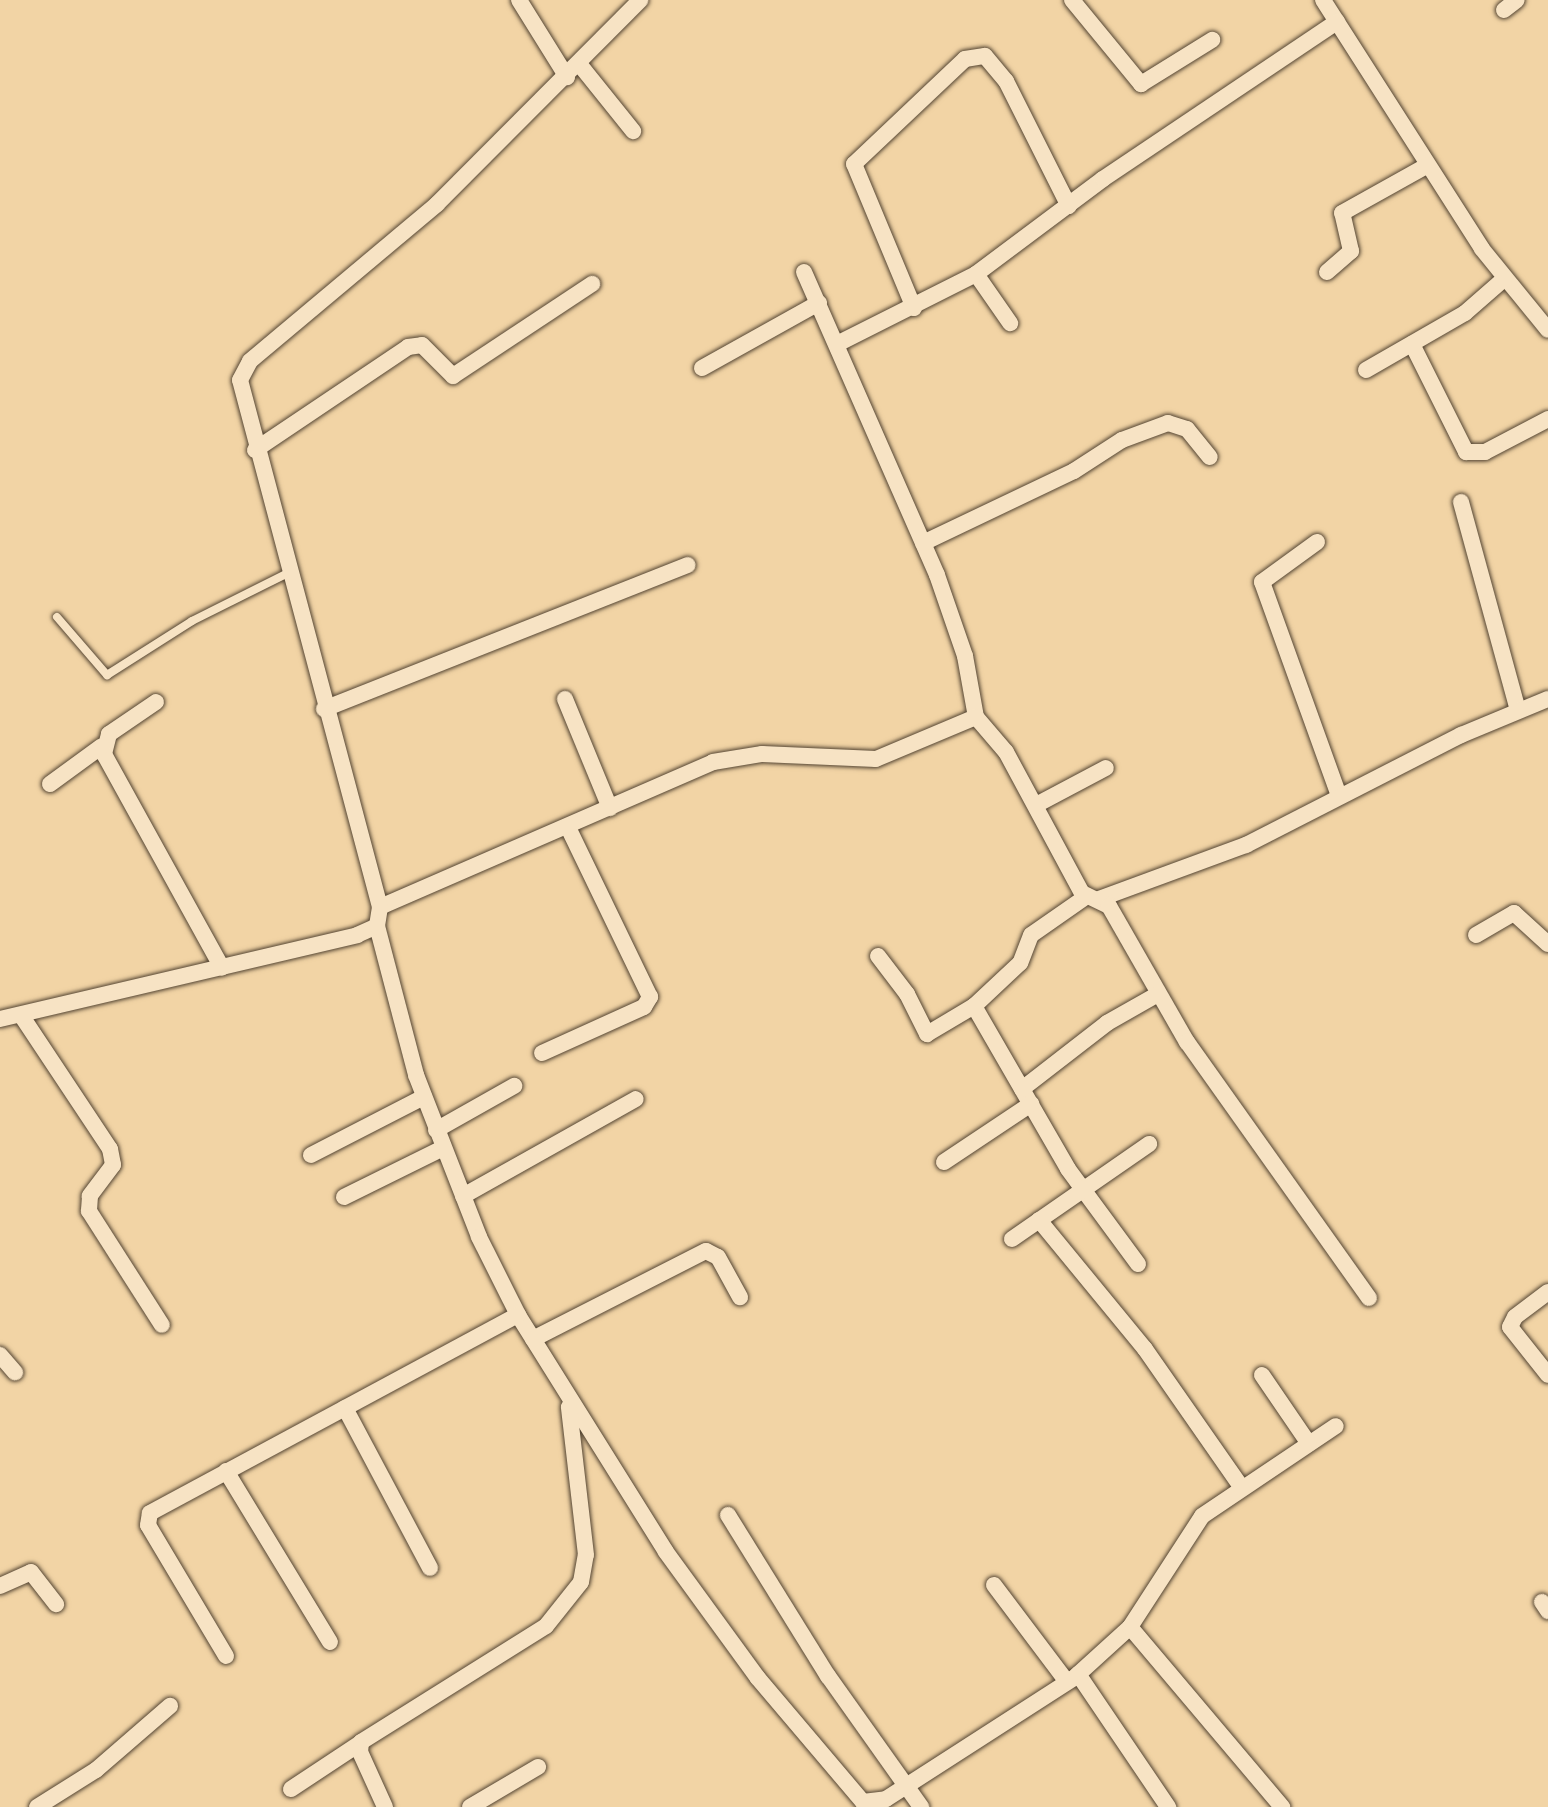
<!DOCTYPE html>
<html>
<head>
<meta charset="utf-8">
<style>
	body { margin:0 }
	#map { position:relative; width:1548px; height:1807px; overflow:hidden; background:#f2d4a5; font-family:"IM FELL Double Pica",serif }
	div>[style] { position:absolute }
	[style*='--x'] { left:calc(var(--x)*1px); top:calc(var(--y)*1px); width:calc(var(--w)*1px); rotate:calc(var(--a)*1deg) }
	.roads { filter:drop-shadow(0 0 2px #534432) drop-shadow(0 0 2px #534432) }
	.lane>* { height:8px; margin:-4px; padding:0 4px; transform-origin:4px; border-radius:4px; background:#f7e3c4 }
	.street>* { height:16px; margin:-8px; padding:0 8px; transform-origin:8px; border-radius:8px; background:#f7e3c4 }
	span { translate:-50% -50%; white-space:nowrap; text-align:center; line-height:1.15; -webkit-text-stroke:8px #f7e3c4; paint-order:stroke }
</style>
</head>
<body>
<div id="map">
	<div class="roads">
		<div class="lane">
			<div style="--x:57;--y:617;--w:77;--a:49.2"></div>
			<div style="--x:107;--y:675;--w:101;--a:-32.4"></div>
			<div style="--x:192;--y:621;--w:107;--a:-26.6"></div>
		</div>
		<div class="street">
			<div style="--x:519;--y:0;--w:91;--a:58.1"></div>
			<div style="--x:1072;--y:0;--w:109;--a:50.6"></div>
			<div style="--x:1141;--y:84;--w:84;--a:-31.8"></div>
			<div style="--x:1323;--y:0;--w:295;--a:57.4"></div>
			<div style="--x:1482;--y:249;--w:104;--a:50.8"></div>
			<div style="--x:1504;--y:10;--w:16;--a:-38"></div>
			<div style="--x:580;--y:65;--w:85;--a:51.2"></div>
			<div style="--x:804;--y:272;--w:331;--a:66.3"></div>
			<div style="--x:937;--y:575;--w:86;--a:70.9"></div>
			<div style="--x:965;--y:656;--w:62;--a:79.8"></div>
			<div style="--x:1327;--y:272;--w:32;--a:-41"></div>
			<div style="--x:1351;--y:251;--w:39;--a:-103"></div>
			<div style="--x:1342;--y:213;--w:98;--a:-29.2"></div>
			<div style="--x:976;--y:274;--w:60;--a:55.2"></div>
			<div style="--x:914;--y:308;--w:156;--a:-112.6"></div>
			<div style="--x:854;--y:164;--w:153;--a:-43.4"></div>
			<div style="--x:965;--y:59;--w:20;--a:-9"></div>
			<div style="--x:985;--y:56;--w:33;--a:50"></div>
			<div style="--x:1006;--y:81;--w:140;--a:63.3"></div>
			<div style="--x:837;--y:344;--w:156;--a:-26.7"></div>
			<div style="--x:976;--y:274;--w:159;--a:-36.8"></div>
			<div style="--x:1103;--y:179;--w:282;--a:-33.9"></div>
			<div style="--x:1412;--y:344;--w:121;--a:63.4"></div>
			<div style="--x:1466;--y:452;--w:19;--a:0"></div>
			<div style="--x:1485;--y:452;--w:71;--a:-27.6"></div>
			<div style="--x:702;--y:368;--w:134;--a:-29.1"></div>
			<div style="--x:1366;--y:370;--w:114;--a:-29.9"></div>
			<div style="--x:1465;--y:313;--w:52;--a:-41.1"></div>
			<div style="--x:255;--y:450;--w:184;--a:-33.9"></div>
			<div style="--x:408;--y:347;--w:14;--a:-8"></div>
			<div style="--x:422;--y:345;--w:44;--a:45"></div>
			<div style="--x:453;--y:376;--w:167;--a:-33.5"></div>
			<div style="--x:1461;--y:502;--w:216;--a:74.7"></div>
			<div style="--x:1317;--y:542;--w:68;--a:144"></div>
			<div style="--x:1262;--y:582;--w:227;--a:70.2"></div>
			<div style="--x:923;--y:543;--w:167;--a:-25.5"></div>
			<div style="--x:1074;--y:471;--w:57;--a:-32.9"></div>
			<div style="--x:1122;--y:440;--w:49;--a:-20.3"></div>
			<div style="--x:1168;--y:423;--w:20;--a:18"></div>
			<div style="--x:1187;--y:429;--w:36;--a:51"></div>
			<div style="--x:565;--y:699;--w:118;--a:67.6"></div>
			<div style="--x:156;--y:702;--w:57;--a:145.8"></div>
			<div style="--x:109;--y:734;--w:21;--a:104"></div>
			<div style="--x:104;--y:754;--w:244;--a:61.1"></div>
			<div style="--x:324;--y:709;--w:391;--a:-21.6"></div>
			<div style="--x:50;--y:784;--w:64;--a:-36.2"></div>
			<div style="--x:1036;--y:805;--w:79;--a:-27.9"></div>
			<div style="--x:1087;--y:896;--w:68;--a:145.1"></div>
			<div style="--x:1031;--y:935;--w:30;--a:111"></div>
			<div style="--x:1020;--y:963;--w:63;--a:136.9"></div>
			<div style="--x:974;--y:1006;--w:188;--a:60"></div>
			<div style="--x:1068;--y:1169;--w:118;--a:53.6"></div>
			<div style="--x:1099;--y:899;--w:157;--a:-20.2"></div>
			<div style="--x:1246;--y:845;--w:242;--a:-27.1"></div>
			<div style="--x:1461;--y:735;--w:94;--a:-22.5"></div>
			<div style="--x:380;--y:907;--w:363;--a:-23.5"></div>
			<div style="--x:713;--y:762;--w:50;--a:-9.3"></div>
			<div style="--x:762;--y:754;--w:114;--a:2.5"></div>
			<div style="--x:876;--y:759;--w:108;--a:-22.8"></div>
			<div style="--x:976;--y:717;--w:46;--a:49.4"></div>
			<div style="--x:1006;--y:752;--w:160;--a:61.7"></div>
			<div style="--x:1082;--y:893;--w:30;--a:26"></div>
			<div style="--x:1109;--y:906;--w:157;--a:60.2"></div>
			<div style="--x:1187;--y:1042;--w:314;--a:54.6"></div>
			<div style="--x:377;--y:926;--w:154;--a:75.3"></div>
			<div style="--x:416;--y:1075;--w:174;--a:68.7"></div>
			<div style="--x:479;--y:1237;--w:87;--a:63.4"></div>
			<div style="--x:518;--y:1315;--w:279;--a:58"></div>
			<div style="--x:666;--y:1552;--w:155;--a:53.9"></div>
			<div style="--x:757;--y:1677;--w:164;--a:49.7"></div>
			<div style="--x:863;--y:1802;--w:23;--a:-7"></div>
			<div style="--x:886;--y:1799;--w:224;--a:-32.8"></div>
			<div style="--x:1074;--y:1678;--w:76;--a:-42.3"></div>
			<div style="--x:1130;--y:1627;--w:132;--a:-57"></div>
			<div style="--x:1202;--y:1516;--w:161;--a:-33.9"></div>
			<div style="--x:1476;--y:935;--w:44;--a:-30.1"></div>
			<div style="--x:1514;--y:913;--w:46;--a:42.4"></div>
			<div style="--x:878;--y:956;--w:48;--a:52.7"></div>
			<div style="--x:907;--y:994;--w:45;--a:63.4"></div>
			<div style="--x:927;--y:1034;--w:55;--a:-30.8"></div>
			<div style="--x:21;--y:1015;--w:161;--a:56.4"></div>
			<div style="--x:110;--y:1149;--w:16;--a:79"></div>
			<div style="--x:113;--y:1165;--w:39;--a:127"></div>
			<div style="--x:90;--y:1196;--w:15;--a:94"></div>
			<div style="--x:89;--y:1211;--w:135;--a:57.4"></div>
			<div style="--x:0;--y:1019;--w:367;--a:-13.2"></div>
			<div style="--x:357;--y:935;--w:22;--a:-24"></div>
			<div style="--x:377;--y:926;--w:19;--a:-81"></div>
			<div style="--x:380;--y:907;--w:545;--a:-104.88"></div>
			<div style="--x:240;--y:380;--w:21;--a:-62"></div>
			<div style="--x:250;--y:361;--w:244;--a:-40"></div>
			<div style="--x:437;--y:204;--w:288;--a:-45.1"></div>
			<div style="--x:542;--y:1053;--w:112;--a:-24.3"></div>
			<div style="--x:644;--y:1007;--w:12;--a:-59"></div>
			<div style="--x:650;--y:997;--w:189;--a:-115.8"></div>
			<div style="--x:1022;--y:1089;--w:108;--a:-37.8"></div>
			<div style="--x:1107;--y:1023;--w:59;--a:-29.6"></div>
			<div style="--x:436;--y:1130;--w:90;--a:-29.4"></div>
			<div style="--x:311;--y:1155;--w:127;--a:-27.2"></div>
			<div style="--x:944;--y:1162;--w:105;--a:-33.7"></div>
			<div style="--x:463;--y:1196;--w:198;--a:-29.3"></div>
			<div style="--x:344;--y:1197;--w:110;--a:-26.3"></div>
			<div style="--x:1039;--y:1220;--w:167;--a:50.6"></div>
			<div style="--x:1145;--y:1349;--w:169;--a:55.1"></div>
			<div style="--x:1012;--y:1239;--w:167;--a:-34.7"></div>
			<div style="--x:1548;--y:1292;--w:41;--a:142.9"></div>
			<div style="--x:1515;--y:1317;--w:11;--a:117"></div>
			<div style="--x:1510;--y:1327;--w:61;--a:51.6"></div>
			<div style="--x:533;--y:1339;--w:194;--a:-27"></div>
			<div style="--x:706;--y:1251;--w:13;--a:27"></div>
			<div style="--x:718;--y:1257;--w:46;--a:61.2"></div>
			<div style="--x:0;--y:1355;--w:23;--a:49"></div>
			<div style="--x:1262;--y:1375;--w:83;--a:55.7"></div>
			<div style="--x:345;--y:1408;--w:181;--a:62"></div>
			<div style="--x:226;--y:1471;--w:200;--a:58.7"></div>
			<div style="--x:728;--y:1515;--w:190;--a:58.2"></div>
			<div style="--x:828;--y:1676;--w:161;--a:54.6"></div>
			<div style="--x:994;--y:1585;--w:121;--a:53"></div>
			<div style="--x:0;--y:1586;--w:34;--a:-24"></div>
			<div style="--x:31;--y:1572;--w:41;--a:52"></div>
			<div style="--x:1542;--y:1602;--w:11;--a:56"></div>
			<div style="--x:1130;--y:1627;--w:236;--a:49.8"></div>
			<div style="--x:226;--y:1656;--w:152;--a:-120.8"></div>
			<div style="--x:148;--y:1525;--w:12;--a:-81"></div>
			<div style="--x:150;--y:1513;--w:418;--a:-28.3"></div>
			<div style="--x:1078;--y:1674;--w:161;--a:55.9"></div>
			<div style="--x:291;--y:1789;--w:82;--a:-33.5"></div>
			<div style="--x:37;--y:1807;--w:70;--a:-32.1"></div>
			<div style="--x:96;--y:1770;--w:98;--a:-40.9"></div>
			<div style="--x:385;--y:1807;--w:60;--a:-114.4"></div>
			<div style="--x:360;--y:1752;--w:10;--a:-84"></div>
			<div style="--x:361;--y:1742;--w:218;--a:-32.1"></div>
			<div style="--x:546;--y:1626;--w:56;--a:-51.5"></div>
			<div style="--x:581;--y:1582;--w:27;--a:-80"></div>
			<div style="--x:586;--y:1555;--w:149;--a:-96.6"></div>
			<div style="--x:470;--y:1807;--w:79;--a:-30.5"></div>
		</div>
	</div>
</div>
</body>
</html>
